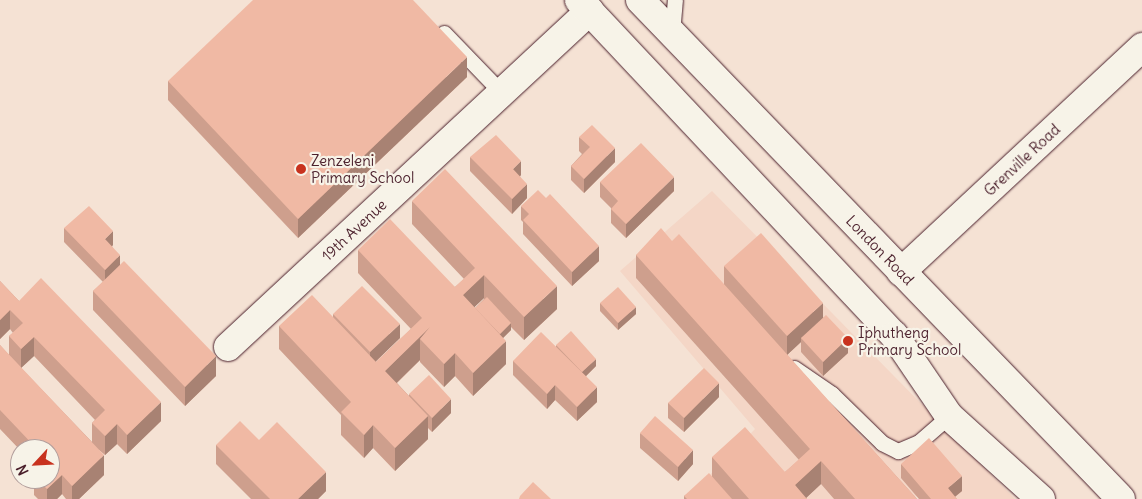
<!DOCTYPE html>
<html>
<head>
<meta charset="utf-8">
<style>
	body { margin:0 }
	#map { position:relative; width:1142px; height:499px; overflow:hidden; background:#f5e2d4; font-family:Delius,sans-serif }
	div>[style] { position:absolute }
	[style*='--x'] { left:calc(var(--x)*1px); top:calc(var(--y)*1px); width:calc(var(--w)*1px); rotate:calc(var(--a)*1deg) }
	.built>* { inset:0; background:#f4d6c6 }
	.roads { filter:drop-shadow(0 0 1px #4a1f2b) drop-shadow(0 0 1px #4a1f2b) }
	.service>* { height:15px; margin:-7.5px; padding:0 7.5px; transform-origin:7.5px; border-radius:7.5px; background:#f7f3e8 }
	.minor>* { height:28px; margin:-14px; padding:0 14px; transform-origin:14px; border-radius:14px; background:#f7f3e8 }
	.primary>* { height:28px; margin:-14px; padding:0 14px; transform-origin:14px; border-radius:14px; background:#f7f3e8 }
	.wall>* { inset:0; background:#ce9f8d }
	.shaded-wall>* { inset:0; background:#a88273 }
	.building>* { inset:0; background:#f0b9a4 }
	.dots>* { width:14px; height:14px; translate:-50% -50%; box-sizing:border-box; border:2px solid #f7f3e8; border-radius:50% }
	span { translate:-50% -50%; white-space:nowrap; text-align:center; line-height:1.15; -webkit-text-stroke:4.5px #f7f3e8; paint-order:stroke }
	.poi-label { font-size:15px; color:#4a1f2b }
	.left { translate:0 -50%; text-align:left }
	.street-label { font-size:15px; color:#4a1f2b }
	.north { position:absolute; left:10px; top:439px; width:50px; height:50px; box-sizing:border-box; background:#f7f3e8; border:1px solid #b29e9c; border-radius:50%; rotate:245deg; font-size:14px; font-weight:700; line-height:20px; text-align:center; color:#4a1f2b }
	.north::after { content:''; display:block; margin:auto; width:18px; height:22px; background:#c8321e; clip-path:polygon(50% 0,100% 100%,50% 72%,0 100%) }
</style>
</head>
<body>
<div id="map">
	<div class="built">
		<div style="clip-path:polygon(712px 191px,1015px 499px,952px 499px,962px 491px,896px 499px,636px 278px,810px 472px,686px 499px,755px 429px,620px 271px)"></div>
		<div style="clip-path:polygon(821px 484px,834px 499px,805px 499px)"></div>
	</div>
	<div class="roads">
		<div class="service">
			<div style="--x:444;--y:33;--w:83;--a:46"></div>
			<div style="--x:672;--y:33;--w:33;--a:-85"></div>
			<div style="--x:794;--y:368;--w:46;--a:34.4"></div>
			<div style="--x:832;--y:394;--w:70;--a:44.4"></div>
			<div style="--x:882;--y:443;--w:18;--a:27"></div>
			<div style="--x:898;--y:451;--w:23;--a:-23"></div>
			<div style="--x:919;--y:442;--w:40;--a:-41"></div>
		</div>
		<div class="minor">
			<div style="--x:901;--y:272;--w:330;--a:-43"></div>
			<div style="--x:228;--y:347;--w:494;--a:-42.9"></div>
		</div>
		<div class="primary">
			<div style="--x:579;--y:0;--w:460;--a:46.8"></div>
			<div style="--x:894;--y:335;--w:98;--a:55.8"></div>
			<div style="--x:949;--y:416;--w:124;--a:42.1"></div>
			<div style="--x:640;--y:0;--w:693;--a:46.05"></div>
		</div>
	</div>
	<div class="wall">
		<div style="clip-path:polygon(467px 77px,298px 238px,168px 100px,168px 81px)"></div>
		<div style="clip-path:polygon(579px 137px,615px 162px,584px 193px,571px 180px,571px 166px,582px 154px,579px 151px)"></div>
		<div style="clip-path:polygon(470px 157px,521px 175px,520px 176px,527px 198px,512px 214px,470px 171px)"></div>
		<div style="clip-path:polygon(600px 182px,674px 191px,626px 238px,611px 223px,611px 208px,600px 197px)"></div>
		<div style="clip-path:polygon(evenodd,412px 201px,557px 309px,524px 340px,511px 327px,511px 330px,503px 338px,506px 364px,473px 396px,455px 376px,444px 387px,420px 362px,420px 360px,397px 383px,409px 396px,409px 394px,451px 413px,432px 432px,428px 428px,428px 439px,395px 471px,373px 448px,364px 458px,341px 435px,341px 415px,279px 349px,279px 326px,333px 317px,333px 314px,400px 338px,376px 361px,376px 362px,411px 329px,358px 273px,358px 250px,455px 287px,464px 279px,412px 224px,412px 201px,484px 298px,484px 299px,475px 308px,474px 307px,484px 298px)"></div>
		<div style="clip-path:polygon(521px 206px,599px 261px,572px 286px,523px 234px,523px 222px,521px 220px)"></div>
		<div style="clip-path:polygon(64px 228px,113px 245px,112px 246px,120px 265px,216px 376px,185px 406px,93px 310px,93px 291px,103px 282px,64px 242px)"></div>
		<div style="clip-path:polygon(672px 241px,724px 285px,724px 266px,823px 317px,848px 353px,823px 376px,801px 352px,801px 342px,787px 355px,917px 499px,834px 499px,821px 484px,806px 498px,807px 499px,684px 499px,684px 496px,712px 477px,712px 457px,785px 472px,799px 460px,636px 278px,636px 255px)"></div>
		<div style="clip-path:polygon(evenodd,0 281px,19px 301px,161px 421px,127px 454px,117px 444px,105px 455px,99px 450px,104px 475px,79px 499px,66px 499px,62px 494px,57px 499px,38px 499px,34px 495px,34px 479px,50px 479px,50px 449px,20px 449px,20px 450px,0 429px,0 345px,9px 355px,9px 336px,13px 333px,10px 329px,0 339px,0 281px,34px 356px,95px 420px,92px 423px,92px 442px,21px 368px,34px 356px)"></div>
		<div style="clip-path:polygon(600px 303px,636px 314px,618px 330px,600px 311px)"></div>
		<div style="clip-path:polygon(556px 345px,596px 366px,586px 376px,597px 402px,577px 421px,555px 400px,547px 409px,513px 375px,513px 361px,556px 347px)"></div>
		<div style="clip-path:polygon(719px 397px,684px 432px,668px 418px,668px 403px)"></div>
		<div style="clip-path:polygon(640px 433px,693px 464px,678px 481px,640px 448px)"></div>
		<div style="clip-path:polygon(259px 440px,326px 491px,318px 499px,251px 499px,216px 464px,216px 445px)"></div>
		<div style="clip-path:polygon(901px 464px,962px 491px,955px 497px,957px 499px,919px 499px,901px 478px)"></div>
	</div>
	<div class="shaded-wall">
		<div style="clip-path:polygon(467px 57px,467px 77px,298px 238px,298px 219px)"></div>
		<div style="clip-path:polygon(615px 148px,615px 162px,584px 193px,584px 179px)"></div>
		<div style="clip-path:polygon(521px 161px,521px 175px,513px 184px,513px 169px)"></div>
		<div style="clip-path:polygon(674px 177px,674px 191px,626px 238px,626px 224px)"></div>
		<div style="clip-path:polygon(527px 184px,527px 198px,512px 214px,512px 199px)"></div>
		<div style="clip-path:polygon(113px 231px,113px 245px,105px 253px,105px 239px)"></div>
		<div style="clip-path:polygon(599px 246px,599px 261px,572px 286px,572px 272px)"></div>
		<div style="clip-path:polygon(120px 255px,120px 269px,105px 284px,105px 270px)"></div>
		<div style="clip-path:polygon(484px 275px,484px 298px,463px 318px,463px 295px)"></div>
		<div style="clip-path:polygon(557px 286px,557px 309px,524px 340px,524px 317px)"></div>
		<div style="clip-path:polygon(823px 303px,823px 323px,801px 338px,801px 342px,787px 355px,787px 336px)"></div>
		<div style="clip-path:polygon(636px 307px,636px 314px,618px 330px,618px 323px)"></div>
		<div style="clip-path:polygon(10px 310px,10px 329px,0 339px,0 320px)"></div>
		<div style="clip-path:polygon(511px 323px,511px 330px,495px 346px,495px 339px)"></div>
		<div style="clip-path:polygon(400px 324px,400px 338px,370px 367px,370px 352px)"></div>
		<div style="clip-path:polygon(430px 327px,420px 339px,420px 360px,385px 394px,385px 371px)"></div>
		<div style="clip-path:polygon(34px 337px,34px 356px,21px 368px,21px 349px)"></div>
		<div style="clip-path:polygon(848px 338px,848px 353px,823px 376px,823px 362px)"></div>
		<div style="clip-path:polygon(506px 341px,506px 364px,473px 396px,473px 373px)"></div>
		<div style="clip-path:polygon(455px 353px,455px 376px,444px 387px,444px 364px)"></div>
		<div style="clip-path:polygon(216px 356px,216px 376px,185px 406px,185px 387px)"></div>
		<div style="clip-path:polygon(596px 359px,596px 366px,582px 380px,582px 372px)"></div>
		<div style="clip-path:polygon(719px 383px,719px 397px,684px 432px,684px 418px)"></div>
		<div style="clip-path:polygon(555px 385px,555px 400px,547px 409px,547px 394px)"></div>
		<div style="clip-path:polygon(597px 387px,597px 402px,577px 421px,577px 407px)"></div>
		<div style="clip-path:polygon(451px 399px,451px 413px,432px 432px,432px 418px)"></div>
		<div style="clip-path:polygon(161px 402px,161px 421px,127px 454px,127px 435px)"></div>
		<div style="clip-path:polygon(428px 416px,428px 439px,395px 471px,395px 448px)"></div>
		<div style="clip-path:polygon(117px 424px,117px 444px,105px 455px,105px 436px)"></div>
		<div style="clip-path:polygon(373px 425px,373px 448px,364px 458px,364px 435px)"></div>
		<div style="clip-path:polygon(693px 450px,693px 464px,678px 481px,678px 467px)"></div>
		<div style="clip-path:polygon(104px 455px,104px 475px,79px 499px,72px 499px,72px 486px)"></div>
		<div style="clip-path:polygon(821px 461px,821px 484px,805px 499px,795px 485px)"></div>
		<div style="clip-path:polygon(326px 472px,326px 491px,318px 499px,298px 499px)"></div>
		<div style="clip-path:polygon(62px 475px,62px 494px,57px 499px,47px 499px,47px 489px)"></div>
		<div style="clip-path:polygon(962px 476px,962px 491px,952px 499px,948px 488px)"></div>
	</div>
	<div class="building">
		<div style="clip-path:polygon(253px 0,413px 0,467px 57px,298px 219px,168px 81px)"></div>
		<div style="clip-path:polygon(592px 125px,615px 148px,584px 179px,571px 166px,590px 147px,579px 137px)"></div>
		<div style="clip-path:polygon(496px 135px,521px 161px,513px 169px,527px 184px,512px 199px,470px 157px)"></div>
		<div style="clip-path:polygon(641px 143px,674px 177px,626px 224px,611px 209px,618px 201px,600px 182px)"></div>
		<div style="clip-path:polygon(445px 169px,557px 286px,524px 317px,484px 275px,463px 295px,506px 341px,473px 373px,455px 353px,444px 364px,420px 339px,430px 327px,385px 371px,428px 416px,395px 448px,373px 425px,364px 435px,341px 412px,351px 402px,279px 326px,312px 295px,376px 362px,422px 318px,358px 250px,390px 219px,455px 287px,475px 268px,412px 201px)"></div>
		<div style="clip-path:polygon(538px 190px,546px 198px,550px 194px,599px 246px,572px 272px,523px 220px,529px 214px,521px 206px)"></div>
		<div style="clip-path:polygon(89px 206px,113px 231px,105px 239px,120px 255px,105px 270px,64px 228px)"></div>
		<div style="clip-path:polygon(661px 228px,672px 241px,679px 234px,917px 499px,855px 499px,821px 461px,795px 485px,807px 499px,749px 499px,712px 457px,745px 427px,785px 472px,810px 449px,636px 255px)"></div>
		<div style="clip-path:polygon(761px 233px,823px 303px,787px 336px,724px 266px)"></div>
		<div style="clip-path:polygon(124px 261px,216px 356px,185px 387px,93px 291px)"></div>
		<div style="clip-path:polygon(41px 278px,161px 402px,127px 435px,117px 424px,105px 436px,92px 423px,105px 410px,34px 337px,21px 349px,9px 336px,23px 323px,10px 310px,0 320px,0 281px,19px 301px)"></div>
		<div style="clip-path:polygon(362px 286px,400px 324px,370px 352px,333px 314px)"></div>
		<div style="clip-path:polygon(618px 287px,636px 307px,618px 323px,600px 303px)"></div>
		<div style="clip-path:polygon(487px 297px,511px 323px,500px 334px,475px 308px)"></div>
		<div style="clip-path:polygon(826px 315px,848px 338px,823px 362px,801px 338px)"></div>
		<div style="clip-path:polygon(571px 331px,596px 359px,582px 372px,556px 345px)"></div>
		<div style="clip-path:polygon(541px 332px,597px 387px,577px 407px,555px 385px,547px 394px,513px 361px)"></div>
		<div style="clip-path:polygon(0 345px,104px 455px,72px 486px,62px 475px,47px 489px,37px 479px,50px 479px,50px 449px,37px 449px,0 410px)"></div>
		<div style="clip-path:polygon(704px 368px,719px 383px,684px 418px,668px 403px)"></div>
		<div style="clip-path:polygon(429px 375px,451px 399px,432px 418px,409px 394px)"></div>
		<div style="clip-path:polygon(655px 416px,693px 450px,678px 467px,640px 433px)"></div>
		<div style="clip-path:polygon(240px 421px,259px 440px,277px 422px,326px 472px,298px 499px,270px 499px,216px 445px)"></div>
		<div style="clip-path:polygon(929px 438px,962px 476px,948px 488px,957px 499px,931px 499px,901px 464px)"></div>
		<div style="clip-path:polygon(709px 473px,732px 499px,687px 499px,684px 496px)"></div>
		<div style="clip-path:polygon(533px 482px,551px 499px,519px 499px,520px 496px)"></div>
	</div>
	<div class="dots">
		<div style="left:301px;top:169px;background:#c8321e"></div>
		<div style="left:848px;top:341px;background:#c8321e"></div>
	</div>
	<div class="poi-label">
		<span class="left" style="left:311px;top:169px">Zenzeleni<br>Primary School</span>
		<span class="left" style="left:858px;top:341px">Iphutheng<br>Primary School</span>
	</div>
	<div class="street-label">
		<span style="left:1022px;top:160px;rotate:-43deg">Grenville Road</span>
		<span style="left:354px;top:230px;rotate:-43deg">19th Avenue</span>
		<span style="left:880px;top:250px;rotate:46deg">London Road</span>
	</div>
	<div class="north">N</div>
</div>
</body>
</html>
